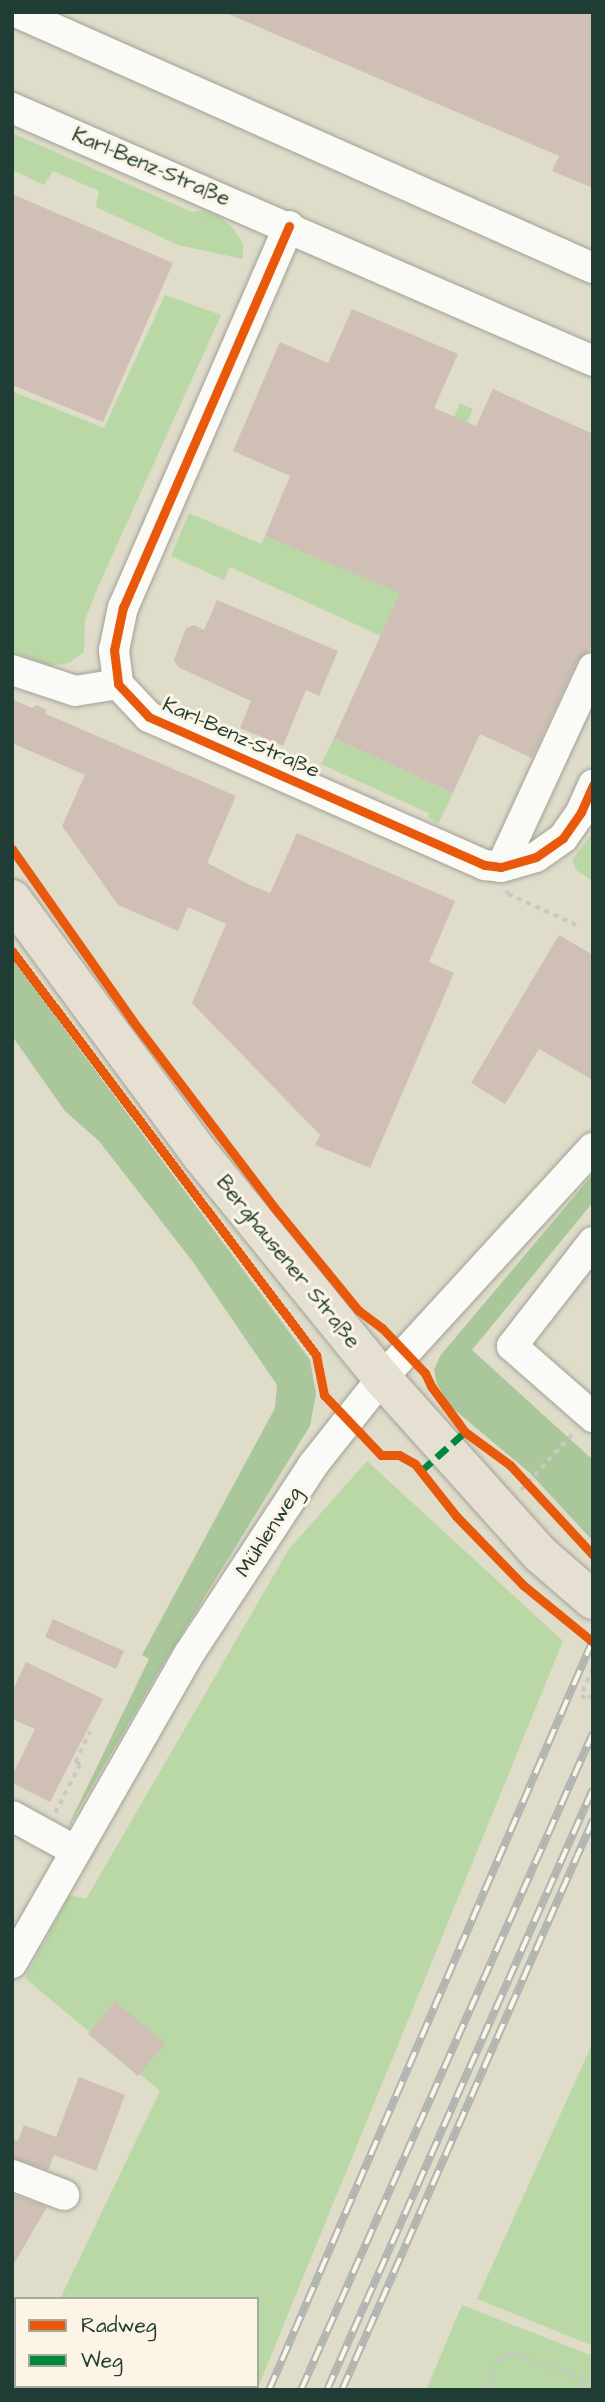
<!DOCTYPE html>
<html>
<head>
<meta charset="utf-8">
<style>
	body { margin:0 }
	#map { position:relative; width:605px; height:2402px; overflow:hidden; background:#e0dcca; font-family:"Architects Daughter",sans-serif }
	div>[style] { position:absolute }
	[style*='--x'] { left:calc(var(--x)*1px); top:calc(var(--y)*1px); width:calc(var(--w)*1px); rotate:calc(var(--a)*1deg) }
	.green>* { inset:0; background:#bad8a6 }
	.forest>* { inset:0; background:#a9c79b }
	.building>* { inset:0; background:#cfbfb4 }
	.path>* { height:3.5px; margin-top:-1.75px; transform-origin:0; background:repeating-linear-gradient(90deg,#c8c9c5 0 5px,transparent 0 10px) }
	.roads { filter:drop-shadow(0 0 2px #a0a196) drop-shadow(0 0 2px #a0a196) }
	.minor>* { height:30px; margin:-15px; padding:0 15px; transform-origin:15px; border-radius:15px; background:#fafaf7 }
	.major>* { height:38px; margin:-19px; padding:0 19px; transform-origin:19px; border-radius:19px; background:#e5e0d2 }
	.rail>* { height:8px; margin-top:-4px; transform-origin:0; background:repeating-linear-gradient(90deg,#fcf5e5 0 16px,#b1b4b0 0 32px); box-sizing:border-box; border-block:2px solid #b1b4b0 }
	.quiet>* { height:7px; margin-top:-3.5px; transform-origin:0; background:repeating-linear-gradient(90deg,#00873e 0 14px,transparent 0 21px) }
	.cycleway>* { height:9px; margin:-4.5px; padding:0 4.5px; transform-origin:4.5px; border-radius:4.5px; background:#e8590c }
	span { translate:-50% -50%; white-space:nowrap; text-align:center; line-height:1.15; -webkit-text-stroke:6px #fcf5e5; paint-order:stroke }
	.street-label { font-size:21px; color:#1f3d34 }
	.frame { position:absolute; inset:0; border:14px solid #1f3d34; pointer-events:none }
	.legend { position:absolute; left:14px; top:2297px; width:245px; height:91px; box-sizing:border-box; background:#fcf5e5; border:2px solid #a4ab9e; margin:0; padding:9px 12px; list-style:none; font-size:21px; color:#1f3d34 }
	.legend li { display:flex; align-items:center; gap:14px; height:35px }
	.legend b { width:35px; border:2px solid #a4ab9e }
</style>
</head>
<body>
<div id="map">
	<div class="green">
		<div style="clip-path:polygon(12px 133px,192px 212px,203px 210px,221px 218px,233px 228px,243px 244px,243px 259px,178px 245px,96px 207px,99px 191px,53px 171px,44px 185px,12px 170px)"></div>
		<div style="clip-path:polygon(165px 295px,221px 315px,98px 587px,85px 620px,84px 652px,69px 663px,50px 666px,12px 651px,12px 391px,104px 428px)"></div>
		<div style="clip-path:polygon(460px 403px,473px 409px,396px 579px,405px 584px,381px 636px,230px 567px,224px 580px,171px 556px,189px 513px,261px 544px,265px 536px,380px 584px)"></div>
		<div style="clip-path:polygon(334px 738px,453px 793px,438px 824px,429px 818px,428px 813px,321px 764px)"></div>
		<div style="clip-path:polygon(593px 832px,593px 881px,576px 870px,572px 860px)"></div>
		<div style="clip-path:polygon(367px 1461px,563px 1641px,257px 2390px,12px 2390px,12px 2310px,16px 2311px,16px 2386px,257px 2386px,257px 2299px,60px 2299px,160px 2091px,25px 1978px,70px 1895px,86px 1899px,289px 1549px)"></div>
		<div style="clip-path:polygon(593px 2042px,593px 2346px,477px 2299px)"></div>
		<div style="clip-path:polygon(462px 2305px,593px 2356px,593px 2390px,426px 2390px)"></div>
	</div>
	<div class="forest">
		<div style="clip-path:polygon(12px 958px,310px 1360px,316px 1394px,310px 1426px,159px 1671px,65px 1833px,149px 1659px,142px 1655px,275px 1408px,277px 1385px,193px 1262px,99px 1141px,65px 1111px,12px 1036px)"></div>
		<div style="clip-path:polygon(593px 1174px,593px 1202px,472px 1350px,593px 1460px,593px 1541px,530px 1473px,450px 1406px,437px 1384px,434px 1370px,440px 1356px)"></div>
	</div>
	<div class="building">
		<div style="clip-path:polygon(224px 12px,593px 12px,593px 188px,552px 171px,559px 156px)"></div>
		<div style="clip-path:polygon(12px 194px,173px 263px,103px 422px,12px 385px)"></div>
		<div style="clip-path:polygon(352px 309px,458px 354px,434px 408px,476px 426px,493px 389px,593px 434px,593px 643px,589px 651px,577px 661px,532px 758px,480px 734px,453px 793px,334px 738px,400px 593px,265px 536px,290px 476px,233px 451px,280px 342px,328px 363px)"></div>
		<div style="clip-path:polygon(217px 600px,338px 651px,319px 696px,306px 690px,283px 746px,240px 728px,251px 701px,178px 667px,174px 660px,186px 628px,194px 625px,204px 630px)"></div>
		<div style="clip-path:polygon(12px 699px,32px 708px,37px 705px,46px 710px,46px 714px,236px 796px,207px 863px,250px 885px,270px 893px,297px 833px,455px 901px,429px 962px,454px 973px,370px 1168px,315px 1145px,320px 1135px,192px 1003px,226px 924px,188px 907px,178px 931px,118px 905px,62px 826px,85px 775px,12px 743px)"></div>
		<div style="clip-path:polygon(559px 935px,593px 955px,593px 1080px,539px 1049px,505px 1104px,471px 1083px)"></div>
		<div style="clip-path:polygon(53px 1619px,124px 1651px,116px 1669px,45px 1637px)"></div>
		<div style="clip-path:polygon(26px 1662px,103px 1699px,50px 1802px,12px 1783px,12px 1776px,35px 1729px,12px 1719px,12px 1692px)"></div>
		<div style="clip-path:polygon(115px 2001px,165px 2043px,138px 2076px,88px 2034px)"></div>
		<div style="clip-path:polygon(79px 2077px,125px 2095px,96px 2171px,54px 2155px,48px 2170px,12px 2158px,12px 2139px,18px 2141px,24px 2125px,56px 2137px)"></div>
		<div style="clip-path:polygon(12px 2194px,47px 2207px,12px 2267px)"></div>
	</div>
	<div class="path">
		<div style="--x:507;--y:891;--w:3;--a:72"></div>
		<div style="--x:508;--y:894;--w:78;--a:24.3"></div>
		<div style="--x:521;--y:1490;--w:80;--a:-47.5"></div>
		<div style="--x:593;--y:1669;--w:30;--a:114"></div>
		<div style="--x:581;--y:1696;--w:9;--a:21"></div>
		<div style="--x:589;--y:1699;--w:11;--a:-68"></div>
		<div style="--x:55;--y:1813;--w:55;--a:-63"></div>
		<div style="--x:80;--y:1764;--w:5;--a:-158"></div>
		<div style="--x:75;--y:1762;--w:34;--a:-64"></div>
		<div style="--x:484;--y:2390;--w:34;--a:-66"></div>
		<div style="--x:498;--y:2359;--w:16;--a:-18"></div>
		<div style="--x:513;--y:2354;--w:85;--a:19.3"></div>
		<div style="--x:577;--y:2390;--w:14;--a:-69"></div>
	</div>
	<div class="roads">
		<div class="minor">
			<div style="--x:16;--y:12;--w:631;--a:23.93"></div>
			<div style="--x:12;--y:108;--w:634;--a:23.53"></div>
			<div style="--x:289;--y:226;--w:416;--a:113.5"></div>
			<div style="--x:123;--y:607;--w:44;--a:101.8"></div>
			<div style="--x:114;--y:650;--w:34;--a:83"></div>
			<div style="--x:118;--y:684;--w:45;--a:46.8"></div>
			<div style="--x:149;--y:717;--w:367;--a:23.8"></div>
			<div style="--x:485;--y:865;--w:16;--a:7"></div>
			<div style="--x:501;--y:867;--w:36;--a:-16"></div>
			<div style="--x:536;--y:857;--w:33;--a:-35"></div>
			<div style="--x:563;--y:838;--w:32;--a:-55"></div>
			<div style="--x:581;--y:812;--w:30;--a:-66"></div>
			<div style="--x:12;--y:670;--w:66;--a:18.4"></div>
			<div style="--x:75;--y:691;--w:44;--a:-9.2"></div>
			<div style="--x:501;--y:867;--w:219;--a:-65.2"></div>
			<div style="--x:593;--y:1242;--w:132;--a:127.9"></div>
			<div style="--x:512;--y:1346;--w:108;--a:41.2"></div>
			<div style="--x:12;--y:1816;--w:73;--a:28.7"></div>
			<div style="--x:12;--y:1963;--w:356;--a:-60.2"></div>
			<div style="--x:189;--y:1654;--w:226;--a:-56.7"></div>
			<div style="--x:313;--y:1465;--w:111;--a:-51.6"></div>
			<div style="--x:382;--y:1378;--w:312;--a:-47.5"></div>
			<div style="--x:12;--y:2175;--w:56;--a:21"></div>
		</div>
		<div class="major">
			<div style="--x:12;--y:899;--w:317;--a:53.6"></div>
			<div style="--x:200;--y:1154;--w:289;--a:50.9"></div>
			<div style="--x:382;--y:1378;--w:238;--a:48.1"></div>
			<div style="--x:541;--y:1555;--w:69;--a:40.9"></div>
		</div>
	</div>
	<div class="rail">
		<div style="--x:269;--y:2390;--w:817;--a:-66.64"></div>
		<div style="--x:301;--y:2390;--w:719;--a:-66.04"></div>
		<div style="--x:327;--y:2390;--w:657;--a:-66.13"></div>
		<div style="--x:342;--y:2390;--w:623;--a:-66.23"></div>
	</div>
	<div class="quiet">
		<div style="--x:421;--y:1471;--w:59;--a:-41.6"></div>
	</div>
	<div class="cycleway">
		<div style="--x:289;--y:226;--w:416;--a:113.5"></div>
		<div style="--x:123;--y:607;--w:44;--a:101.8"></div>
		<div style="--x:114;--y:650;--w:34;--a:83"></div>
		<div style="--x:118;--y:684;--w:45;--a:46.8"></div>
		<div style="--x:149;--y:717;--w:367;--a:23.8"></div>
		<div style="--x:485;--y:865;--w:16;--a:7"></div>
		<div style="--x:501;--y:867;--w:36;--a:-16"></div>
		<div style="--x:536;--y:857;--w:33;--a:-35"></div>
		<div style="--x:563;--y:838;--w:32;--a:-55"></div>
		<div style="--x:581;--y:812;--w:30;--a:-66"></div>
		<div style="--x:12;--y:849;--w:209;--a:54.9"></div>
		<div style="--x:132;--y:1020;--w:241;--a:52.8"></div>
		<div style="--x:278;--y:1212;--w:127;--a:50.8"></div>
		<div style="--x:358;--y:1310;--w:30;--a:37"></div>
		<div style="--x:382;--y:1328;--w:62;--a:46.3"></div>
		<div style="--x:425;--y:1373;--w:14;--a:65"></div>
		<div style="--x:431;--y:1386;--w:57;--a:53.5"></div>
		<div style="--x:465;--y:1432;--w:56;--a:36.3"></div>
		<div style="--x:510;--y:1465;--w:122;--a:47.3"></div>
		<div style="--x:12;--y:951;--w:506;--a:53.04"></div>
		<div style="--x:316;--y:1355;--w:41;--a:78.7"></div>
		<div style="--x:324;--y:1395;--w:83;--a:46.5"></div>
		<div style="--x:381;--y:1455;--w:18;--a:0"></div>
		<div style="--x:399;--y:1455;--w:18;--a:29"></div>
		<div style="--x:415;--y:1464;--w:66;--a:51.7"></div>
		<div style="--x:456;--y:1516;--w:96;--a:45.8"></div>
		<div style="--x:523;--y:1585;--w:90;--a:39.2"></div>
	</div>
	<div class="street-label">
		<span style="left:151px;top:167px;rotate:23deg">Karl-Benz-Straße</span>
		<span style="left:241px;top:738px;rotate:24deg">Karl-Benz-Straße</span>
		<span style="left:288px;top:1262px;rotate:51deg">Berghausener Straße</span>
		<span style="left:269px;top:1532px;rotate:-57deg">Mühlenweg</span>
	</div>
	<div class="frame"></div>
	<ul class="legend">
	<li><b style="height:9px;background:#e8590c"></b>Radweg</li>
	<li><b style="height:9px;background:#00873e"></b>Weg</li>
	</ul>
</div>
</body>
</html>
